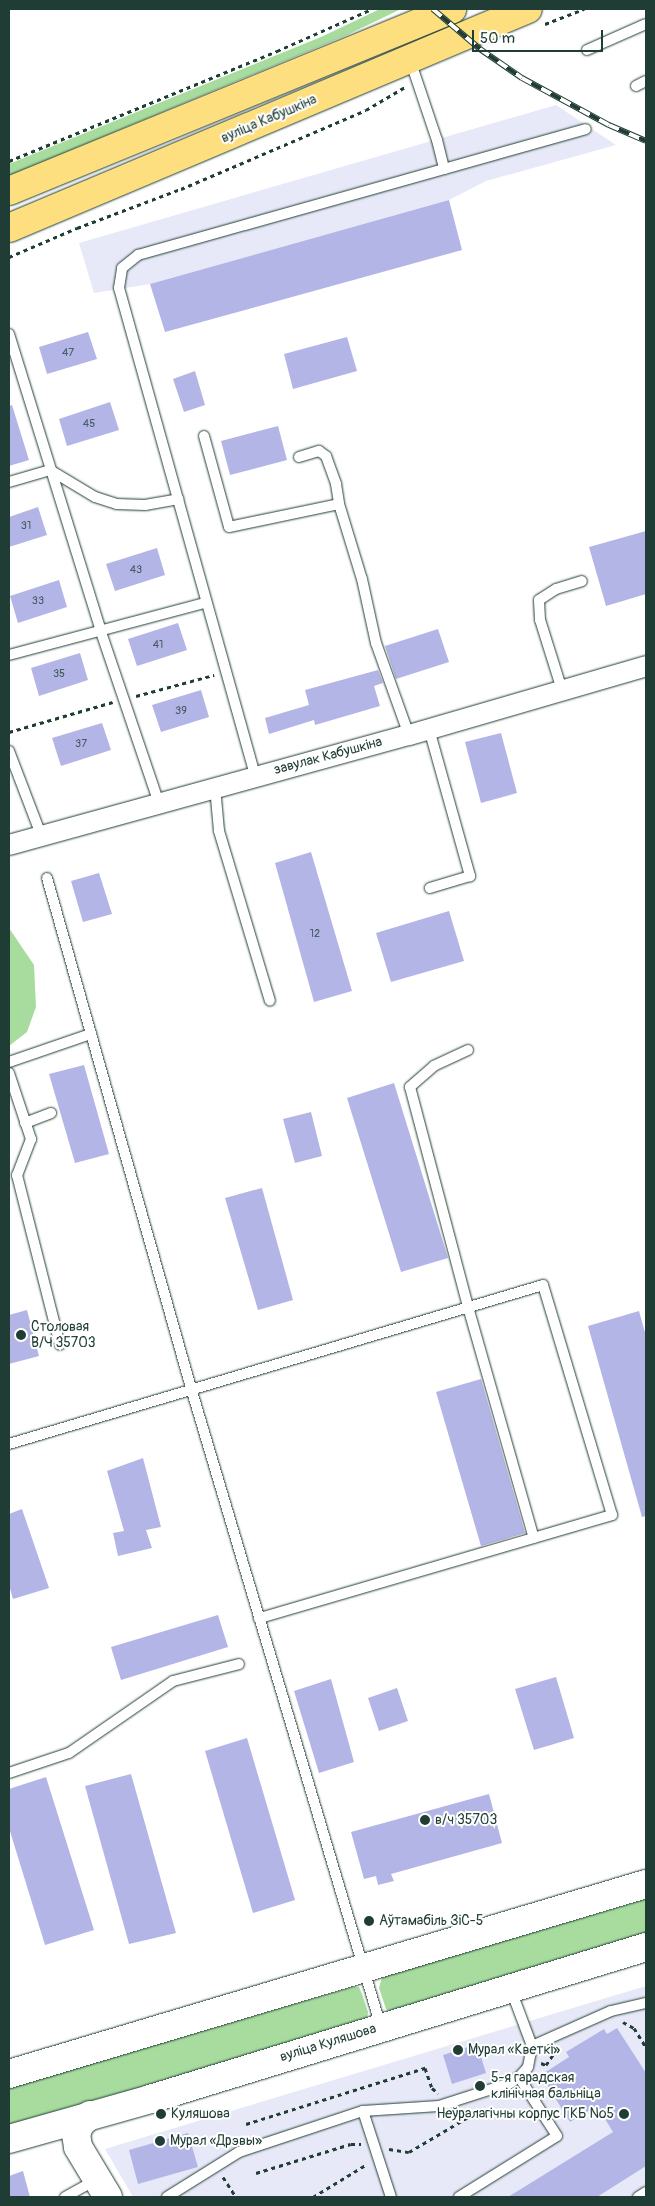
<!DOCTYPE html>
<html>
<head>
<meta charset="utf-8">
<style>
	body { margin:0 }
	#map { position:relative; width:655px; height:2206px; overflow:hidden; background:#fff; font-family:Pangolin,sans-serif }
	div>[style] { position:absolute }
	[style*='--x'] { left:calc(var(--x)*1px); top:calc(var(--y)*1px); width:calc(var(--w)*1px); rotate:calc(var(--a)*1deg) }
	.built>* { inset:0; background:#e8e9f8 }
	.green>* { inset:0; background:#a8dc9f }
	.building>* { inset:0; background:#b3b5e6 }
	.path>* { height:3px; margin-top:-1.5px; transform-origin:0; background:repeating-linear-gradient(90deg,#1f3d34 0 4px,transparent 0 8px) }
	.roads { filter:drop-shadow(0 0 1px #1f3d34) drop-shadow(0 0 1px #1f3d34) }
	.lane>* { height:10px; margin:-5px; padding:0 5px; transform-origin:5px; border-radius:5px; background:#fff }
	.street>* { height:20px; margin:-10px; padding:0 10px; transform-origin:10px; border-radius:10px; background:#fff }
	.secondary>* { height:28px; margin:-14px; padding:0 14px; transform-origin:14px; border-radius:14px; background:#fff }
	.primary>* { height:28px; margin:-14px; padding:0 14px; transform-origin:14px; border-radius:14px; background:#fedf80 }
	.rail>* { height:5.5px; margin-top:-2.75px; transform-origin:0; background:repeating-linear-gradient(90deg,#fff 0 11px,#1f3d34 0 22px); box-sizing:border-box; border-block:1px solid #1f3d34 }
	.dots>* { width:14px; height:14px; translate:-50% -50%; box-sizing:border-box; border:2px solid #fff; border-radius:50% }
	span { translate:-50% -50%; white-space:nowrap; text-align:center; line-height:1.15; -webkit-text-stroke:4px #fff; paint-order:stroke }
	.number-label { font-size:11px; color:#445b60 }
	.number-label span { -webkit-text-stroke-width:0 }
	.street-label { font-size:14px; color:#1f3d34 }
	.poi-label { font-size:14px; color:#1f3d34 }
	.left { translate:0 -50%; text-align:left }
	.right { translate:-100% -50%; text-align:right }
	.frame { position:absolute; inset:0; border:10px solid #1f3d34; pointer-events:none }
	.scale { position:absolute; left:472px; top:30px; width:131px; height:22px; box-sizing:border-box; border:2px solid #1f3d34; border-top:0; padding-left:6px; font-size:15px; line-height:18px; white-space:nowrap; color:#1f3d34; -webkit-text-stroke:4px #fff; paint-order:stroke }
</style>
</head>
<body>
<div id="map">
	<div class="built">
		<div style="clip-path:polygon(556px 105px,616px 145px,486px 181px,449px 200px,150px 284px,94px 293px,79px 243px)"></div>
		<div style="clip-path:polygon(646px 1986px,646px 2197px,133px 2197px,105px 2149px)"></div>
	</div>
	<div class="green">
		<div style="clip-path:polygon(380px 9px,401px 9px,345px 36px,9px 176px,9px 164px,321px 37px)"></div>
		<div style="clip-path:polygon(9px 928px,34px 965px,36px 1007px,27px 1032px,9px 1046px)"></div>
		<div style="clip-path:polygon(646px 1899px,646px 1940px,391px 2014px,386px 2009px,379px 1988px,382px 1977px)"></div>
		<div style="clip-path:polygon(352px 1987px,359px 1987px,362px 1994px,368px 2012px,367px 2020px,9px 2130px,9px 2088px)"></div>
	</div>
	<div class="building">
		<div style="clip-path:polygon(449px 200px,462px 250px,165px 332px,150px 284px)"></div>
		<div style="clip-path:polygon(88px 332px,97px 359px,47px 374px,39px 347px)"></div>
		<div style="clip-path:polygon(347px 337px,357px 371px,293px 389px,284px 354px)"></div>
		<div style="clip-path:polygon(195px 371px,205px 405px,184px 412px,173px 379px)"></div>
		<div style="clip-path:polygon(110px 402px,119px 430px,67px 446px,59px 419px)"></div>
		<div style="clip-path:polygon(12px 405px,29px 460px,9px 466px,9px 406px)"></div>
		<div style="clip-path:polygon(278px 426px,287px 460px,230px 475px,221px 441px)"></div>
		<div style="clip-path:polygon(38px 507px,47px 535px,9px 547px,9px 517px)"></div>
		<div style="clip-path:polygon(646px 531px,646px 594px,606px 606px,589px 547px)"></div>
		<div style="clip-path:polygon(157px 548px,165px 575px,115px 591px,106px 564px)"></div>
		<div style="clip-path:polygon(59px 580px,67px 607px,18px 623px,10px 596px)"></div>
		<div style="clip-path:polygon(178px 623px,187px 650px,137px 666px,128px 639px)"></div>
		<div style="clip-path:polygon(438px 629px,449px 662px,396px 679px,385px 646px)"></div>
		<div style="clip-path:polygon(80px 653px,88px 680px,39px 696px,31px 668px)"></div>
		<div style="clip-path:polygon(378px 670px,383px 683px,374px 686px,380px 706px,315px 725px,314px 720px,269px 734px,265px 718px,309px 705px,305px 690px)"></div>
		<div style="clip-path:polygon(201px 690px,209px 717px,161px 732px,152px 705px)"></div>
		<div style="clip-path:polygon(102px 723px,111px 750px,61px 766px,52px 738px)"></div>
		<div style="clip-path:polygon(501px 733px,517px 793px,481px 803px,465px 742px)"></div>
		<div style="clip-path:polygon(311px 852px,352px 991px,314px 1002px,275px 863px)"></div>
		<div style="clip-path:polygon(99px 873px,112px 914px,83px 922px,71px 881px)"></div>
		<div style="clip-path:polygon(449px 911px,464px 961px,391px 982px,376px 933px)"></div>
		<div style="clip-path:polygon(84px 1065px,109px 1154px,75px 1163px,49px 1074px)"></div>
		<div style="clip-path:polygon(394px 1083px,448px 1258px,401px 1272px,347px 1098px)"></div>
		<div style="clip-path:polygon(311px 1112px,322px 1156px,295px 1163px,283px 1119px)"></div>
		<div style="clip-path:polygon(262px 1188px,293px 1300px,258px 1310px,225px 1198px)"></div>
		<div style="clip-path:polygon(27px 1310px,39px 1356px,9px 1364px,9px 1315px)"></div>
		<div style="clip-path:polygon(639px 1311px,646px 1336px,646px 1516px,642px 1517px,588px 1326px)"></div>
		<div style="clip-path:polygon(481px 1379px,525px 1533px,481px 1546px,436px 1392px)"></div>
		<div style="clip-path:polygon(143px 1458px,161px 1527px,146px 1530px,152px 1548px,118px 1556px,113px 1533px,124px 1531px,107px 1471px)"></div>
		<div style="clip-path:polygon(22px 1509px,49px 1588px,13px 1599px,9px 1585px,9px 1514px)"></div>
		<div style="clip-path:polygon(218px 1615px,228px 1647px,121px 1680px,111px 1647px)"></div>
		<div style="clip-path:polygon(556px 1677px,574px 1738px,534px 1750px,515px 1689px)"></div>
		<div style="clip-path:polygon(331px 1679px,354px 1762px,319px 1773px,294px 1691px)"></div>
		<div style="clip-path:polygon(397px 1688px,408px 1721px,379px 1731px,368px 1698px)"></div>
		<div style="clip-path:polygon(247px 1738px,295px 1900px,253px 1913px,205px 1751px)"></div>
		<div style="clip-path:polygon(131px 1774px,176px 1933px,129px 1944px,85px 1786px)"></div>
		<div style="clip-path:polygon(46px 1777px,94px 1930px,45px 1945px,9px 1828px,9px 1789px)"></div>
		<div style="clip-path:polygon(489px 1794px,502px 1843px,391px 1874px,394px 1881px,378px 1885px,376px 1876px,364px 1879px,351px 1832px)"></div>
		<div style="clip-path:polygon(617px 2028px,646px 2073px,646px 2166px,597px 2197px,508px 2197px,613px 2132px,597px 2106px,570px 2122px,541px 2075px,569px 2057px,566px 2052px,604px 2029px,607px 2034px)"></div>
		<div style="clip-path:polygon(477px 2044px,486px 2073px,452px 2084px,443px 2055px)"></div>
		<div style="clip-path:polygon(188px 2133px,198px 2167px,138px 2184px,129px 2150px)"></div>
		<div style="clip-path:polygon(23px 2171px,30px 2197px,9px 2197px,9px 2176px)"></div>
	</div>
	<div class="path">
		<div style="--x:545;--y:24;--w:42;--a:-21"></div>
		<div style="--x:9;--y:161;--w:290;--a:-22.3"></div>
		<div style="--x:277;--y:51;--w:104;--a:-23.9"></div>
		<div style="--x:9;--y:257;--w:74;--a:-23.1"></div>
		<div style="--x:77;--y:228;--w:111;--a:-20.6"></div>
		<div style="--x:181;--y:189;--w:201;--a:-23.1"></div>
		<div style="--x:366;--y:110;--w:45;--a:-30.5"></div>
		<div style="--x:136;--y:696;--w:81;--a:-15.1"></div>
		<div style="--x:9;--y:732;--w:108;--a:-16.1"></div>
		<div style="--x:623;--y:2022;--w:13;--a:29"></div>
		<div style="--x:634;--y:2028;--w:22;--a:58"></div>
		<div style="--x:541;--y:2063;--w:5;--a:22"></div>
		<div style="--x:546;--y:2065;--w:18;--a:-56"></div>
		<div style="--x:246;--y:2124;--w:188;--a:-17.4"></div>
		<div style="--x:425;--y:2068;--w:21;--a:71"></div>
		<div style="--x:432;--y:2088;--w:8;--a:40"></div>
		<div style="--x:389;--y:2149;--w:20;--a:9"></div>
		<div style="--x:409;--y:2152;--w:88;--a:-30.6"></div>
		<div style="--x:256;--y:2173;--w:99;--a:-17"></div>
		<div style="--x:351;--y:2144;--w:10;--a:0"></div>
		<div style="--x:223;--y:2177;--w:24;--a:57"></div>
		<div style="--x:313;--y:2197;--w:63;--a:-31.4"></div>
	</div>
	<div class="roads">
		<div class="lane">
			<div style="--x:587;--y:50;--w:64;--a:-23.8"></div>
			<div style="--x:410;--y:60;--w:84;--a:71.4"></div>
			<div style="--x:437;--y:140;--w:30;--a:76"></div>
			<div style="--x:636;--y:86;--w:11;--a:-27"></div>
			<div style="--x:9;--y:334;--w:312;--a:72.8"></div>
			<div style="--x:101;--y:632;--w:181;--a:71.3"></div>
			<div style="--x:204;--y:436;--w:94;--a:74.6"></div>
			<div style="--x:229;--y:527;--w:112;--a:-11.8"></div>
			<div style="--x:299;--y:457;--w:21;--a:-17"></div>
			<div style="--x:319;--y:451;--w:9;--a:36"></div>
			<div style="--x:326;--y:456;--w:30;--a:70"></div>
			<div style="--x:336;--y:484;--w:20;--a:81"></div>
			<div style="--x:339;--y:504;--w:78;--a:73"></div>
			<div style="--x:362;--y:579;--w:66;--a:77.7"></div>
			<div style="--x:376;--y:643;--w:98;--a:70.3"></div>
			<div style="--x:9;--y:482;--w:43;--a:-16.3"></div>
			<div style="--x:50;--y:470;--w:52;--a:31"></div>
			<div style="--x:95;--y:497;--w:23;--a:18"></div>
			<div style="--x:117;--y:504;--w:28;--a:2"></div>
			<div style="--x:145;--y:505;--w:34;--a:-10"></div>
			<div style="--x:9;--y:655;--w:203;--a:-14.9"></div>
			<div style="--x:562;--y:690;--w:73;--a:-107.4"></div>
			<div style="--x:540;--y:620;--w:20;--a:-93"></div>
			<div style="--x:539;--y:600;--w:20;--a:-33"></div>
			<div style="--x:556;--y:589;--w:27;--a:-17"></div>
			<div style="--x:429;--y:729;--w:153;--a:74.4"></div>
			<div style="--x:470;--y:876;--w:42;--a:163.3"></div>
			<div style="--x:9;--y:751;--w:90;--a:69.1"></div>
			<div style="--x:255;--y:775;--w:506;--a:-105.6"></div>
			<div style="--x:119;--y:288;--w:20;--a:-81"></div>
			<div style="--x:122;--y:268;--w:21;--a:-39"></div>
			<div style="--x:138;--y:255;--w:465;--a:-15.7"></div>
			<div style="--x:215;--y:787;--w:44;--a:84.8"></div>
			<div style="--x:219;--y:831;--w:177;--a:73.3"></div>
			<div style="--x:47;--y:878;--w:530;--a:74.23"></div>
			<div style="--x:191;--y:1388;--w:667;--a:73.44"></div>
			<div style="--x:468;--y:1050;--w:38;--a:155"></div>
			<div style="--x:434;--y:1066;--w:32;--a:139"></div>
			<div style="--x:410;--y:1087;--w:228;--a:75.2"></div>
			<div style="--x:468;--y:1307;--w:240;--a:74.1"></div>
			<div style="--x:9;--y:1062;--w:87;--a:-18.9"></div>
			<div style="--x:9;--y:1073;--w:70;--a:71.6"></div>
			<div style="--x:31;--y:1139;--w:39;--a:111"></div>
			<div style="--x:17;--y:1175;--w:175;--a:75.8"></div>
			<div style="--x:25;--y:1123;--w:28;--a:-21"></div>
			<div style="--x:9;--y:1444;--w:557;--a:-16.58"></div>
			<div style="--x:543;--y:1285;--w:240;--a:73.3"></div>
			<div style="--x:612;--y:1515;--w:368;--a:163.7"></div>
			<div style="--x:9;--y:1773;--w:63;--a:-18.4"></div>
			<div style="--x:69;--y:1753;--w:126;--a:-34.7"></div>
			<div style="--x:173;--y:1681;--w:68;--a:-14.4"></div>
			<div style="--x:532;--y:2046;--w:86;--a:-23.9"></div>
			<div style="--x:611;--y:2011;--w:36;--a:-13"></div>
			<div style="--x:363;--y:2111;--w:76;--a:-3.8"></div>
			<div style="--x:439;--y:2106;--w:75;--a:-17.9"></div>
			<div style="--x:510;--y:2083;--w:11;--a:-34"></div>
			<div style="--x:519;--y:2077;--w:13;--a:-48"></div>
			<div style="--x:528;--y:2067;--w:21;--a:-79"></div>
			<div style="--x:532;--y:2046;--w:60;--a:-110.6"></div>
			<div style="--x:65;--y:2197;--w:37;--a:-29"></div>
			<div style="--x:167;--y:2197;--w:85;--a:-32"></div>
			<div style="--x:239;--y:2152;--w:131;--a:-18.3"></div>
			<div style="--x:363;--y:2111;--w:90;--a:72"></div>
			<div style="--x:459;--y:2197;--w:115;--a:-31.9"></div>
			<div style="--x:557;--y:2136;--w:70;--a:-122.8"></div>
			<div style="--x:638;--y:2197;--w:9;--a:-32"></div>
		</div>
		<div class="street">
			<div style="--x:9;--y:845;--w:415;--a:-15.4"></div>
			<div style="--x:409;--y:735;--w:247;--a:-16.2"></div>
		</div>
		<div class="secondary">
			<div style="--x:9;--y:2074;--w:665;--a:-16.61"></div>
			<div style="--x:90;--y:2115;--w:13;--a:138"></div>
			<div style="--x:80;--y:2124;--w:11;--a:112"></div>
			<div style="--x:76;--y:2134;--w:13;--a:81"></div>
			<div style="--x:78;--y:2147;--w:58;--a:59"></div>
			<div style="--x:9;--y:2139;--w:147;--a:-15.8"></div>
			<div style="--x:150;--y:2099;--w:519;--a:-17.04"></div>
		</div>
		<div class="primary">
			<div style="--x:9;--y:191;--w:479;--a:-22.3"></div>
			<div style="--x:9;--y:228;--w:563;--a:-22.88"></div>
		</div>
	</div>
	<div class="rail">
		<div style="--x:433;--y:9;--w:62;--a:40.4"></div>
		<div style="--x:480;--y:49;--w:51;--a:34.6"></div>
		<div style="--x:522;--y:78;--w:99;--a:28.4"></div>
		<div style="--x:609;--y:125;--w:40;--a:23.4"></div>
	</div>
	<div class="dots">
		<div style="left:21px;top:1335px;background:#1f3d34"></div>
		<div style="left:425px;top:1820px;background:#1f3d34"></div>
		<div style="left:369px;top:1921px;background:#1f3d34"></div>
		<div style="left:458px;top:2050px;background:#1f3d34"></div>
		<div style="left:480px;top:2086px;background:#1f3d34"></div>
		<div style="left:161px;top:2114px;background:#1f3d34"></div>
		<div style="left:624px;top:2114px;background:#1f3d34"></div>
		<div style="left:160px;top:2141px;background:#1f3d34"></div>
	</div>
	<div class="number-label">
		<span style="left:68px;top:353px">47</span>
		<span style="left:89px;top:424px">45</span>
		<span style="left:26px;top:526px">31</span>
		<span style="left:136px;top:570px">43</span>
		<span style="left:38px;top:601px">33</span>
		<span style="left:158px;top:645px">41</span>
		<span style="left:59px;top:674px">35</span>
		<span style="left:181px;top:711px">39</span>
		<span style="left:81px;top:744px">37</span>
		<span style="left:315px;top:934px">12</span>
	</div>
	<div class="street-label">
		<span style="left:269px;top:119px;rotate:-23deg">вуліца Кабушкіна</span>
		<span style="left:328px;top:756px;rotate:-15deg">завулак Кабушкіна</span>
		<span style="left:328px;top:2043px;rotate:-17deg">вуліца Куляшова</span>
	</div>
	<div class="poi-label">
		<span class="left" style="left:31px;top:1335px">Столовая<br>В/Ч 35703</span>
		<span class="left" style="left:435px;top:1820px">в/ч 35703</span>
		<span class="left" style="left:379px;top:1921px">Аўтамабіль ЗіС-5</span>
		<span class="left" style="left:468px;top:2050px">Мурал «Кветкі»</span>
		<span class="left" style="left:491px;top:2086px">5-я гарадская<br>клінічная бальніца</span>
		<span class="left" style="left:171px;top:2114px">Куляшова</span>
		<span class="right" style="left:614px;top:2114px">Неўралагічны корпус ГКБ №5</span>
		<span class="left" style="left:170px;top:2141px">Мурал «Дрэвы»</span>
	</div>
	<div class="frame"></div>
	<div class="scale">50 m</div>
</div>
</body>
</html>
